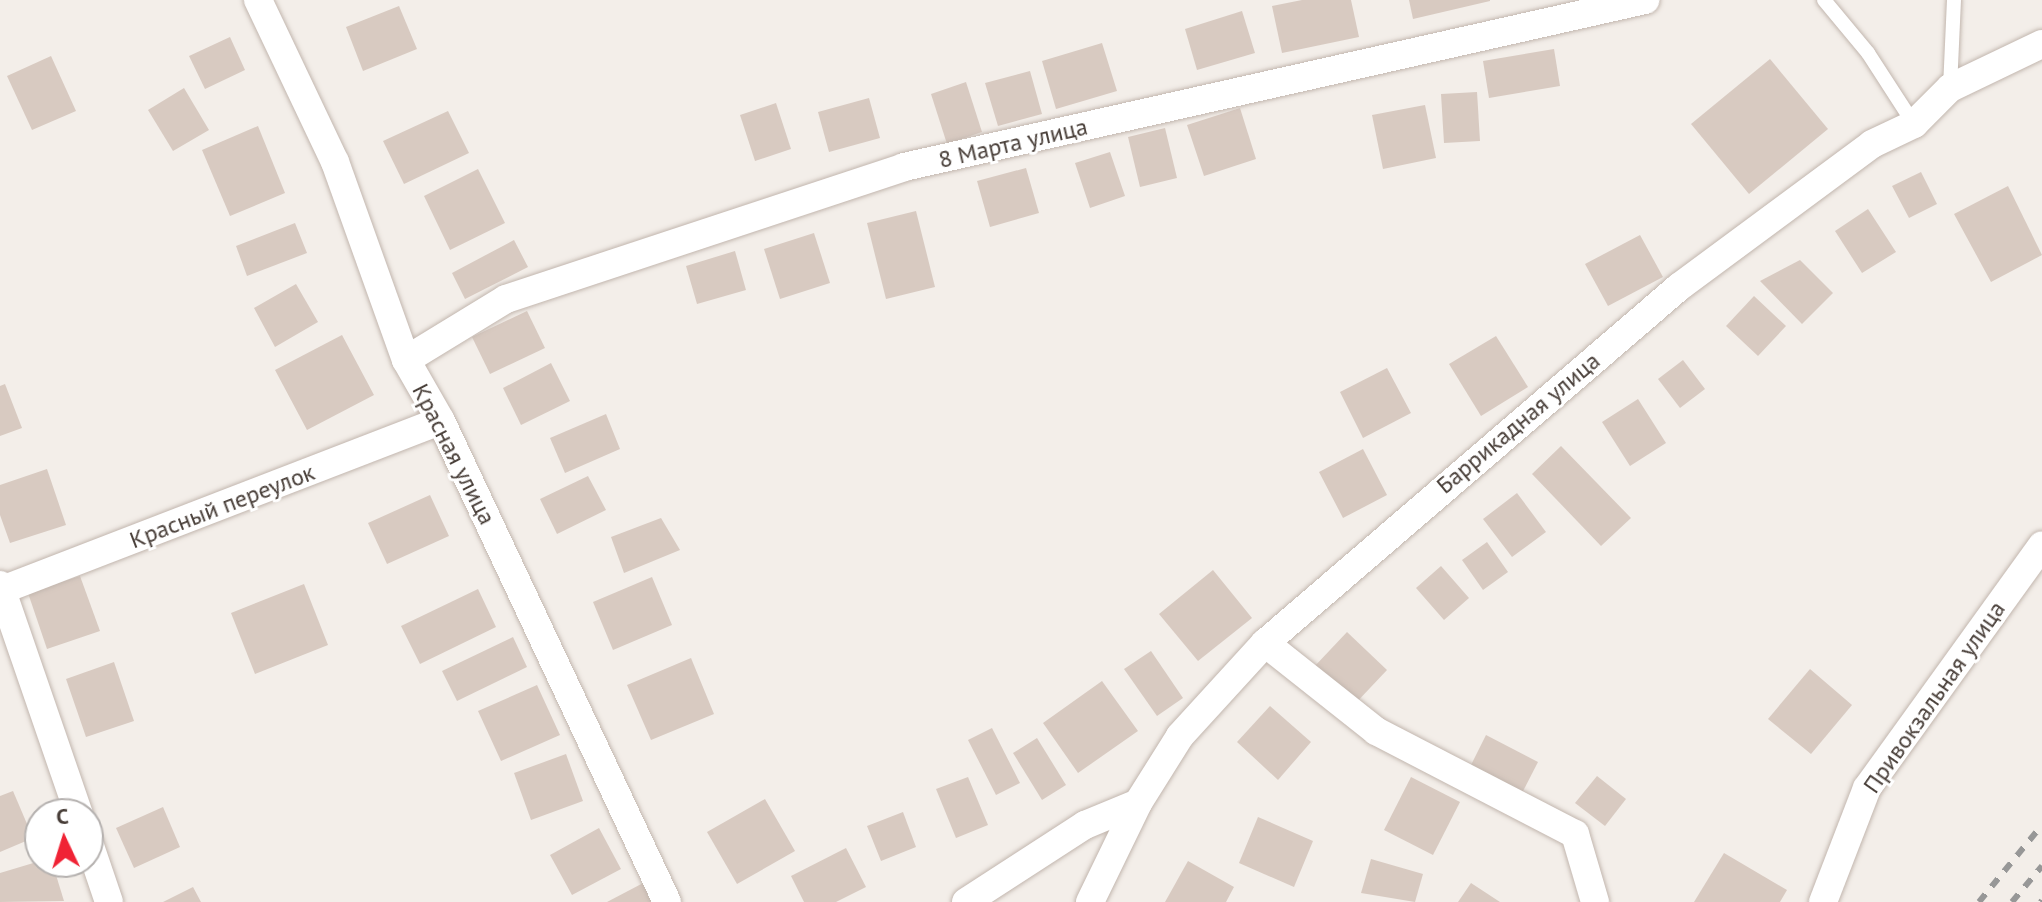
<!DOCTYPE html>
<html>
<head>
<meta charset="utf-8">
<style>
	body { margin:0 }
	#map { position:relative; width:2042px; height:902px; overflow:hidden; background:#f3eee9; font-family:"PT Sans",sans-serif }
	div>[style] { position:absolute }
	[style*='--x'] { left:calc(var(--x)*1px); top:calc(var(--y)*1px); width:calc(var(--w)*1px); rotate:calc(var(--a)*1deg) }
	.building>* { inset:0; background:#d8cac1 }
	.roads { filter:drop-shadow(0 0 2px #c2b6ae) drop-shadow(0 0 2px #c2b6ae) }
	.service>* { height:14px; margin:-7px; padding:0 7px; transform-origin:7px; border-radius:7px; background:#fff }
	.minor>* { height:28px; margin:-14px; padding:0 14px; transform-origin:14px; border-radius:14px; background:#fff }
	.rail>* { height:6px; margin-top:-3px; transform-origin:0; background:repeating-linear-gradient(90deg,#979797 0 10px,transparent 0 20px) }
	span { translate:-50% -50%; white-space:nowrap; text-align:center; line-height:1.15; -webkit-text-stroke:6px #fff; paint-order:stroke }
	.street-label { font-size:24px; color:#473d37 }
	.north { position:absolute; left:24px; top:798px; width:80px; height:80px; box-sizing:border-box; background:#fff; border:2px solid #b5b1af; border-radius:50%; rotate:356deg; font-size:22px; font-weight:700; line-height:32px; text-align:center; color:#473d37 }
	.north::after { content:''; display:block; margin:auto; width:28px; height:36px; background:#f02335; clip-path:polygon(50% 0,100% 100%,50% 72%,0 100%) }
</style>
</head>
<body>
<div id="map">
	<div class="building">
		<div style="clip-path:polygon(1302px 0,1351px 0,1359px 37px,1282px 53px,1272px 6px)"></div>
		<div style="clip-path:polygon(1409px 0,1490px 0,1490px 1px,1413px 19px)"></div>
		<div style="clip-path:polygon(399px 6px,417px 49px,363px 71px,346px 27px)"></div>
		<div style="clip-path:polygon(1242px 11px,1255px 53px,1197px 70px,1185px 29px)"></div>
		<div style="clip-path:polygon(230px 37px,245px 70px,205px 89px,189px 56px)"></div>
		<div style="clip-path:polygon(1102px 43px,1117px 91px,1056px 109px,1042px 61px)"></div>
		<div style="clip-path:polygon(1554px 49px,1560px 86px,1489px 98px,1483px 61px)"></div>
		<div style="clip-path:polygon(51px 56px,76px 111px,32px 130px,7px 76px)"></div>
		<div style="clip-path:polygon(1770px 59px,1828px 129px,1749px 194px,1691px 124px)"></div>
		<div style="clip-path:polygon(1030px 71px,1042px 114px,998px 126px,985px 83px)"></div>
		<div style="clip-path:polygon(966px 82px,982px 132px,947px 144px,931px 94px)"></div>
		<div style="clip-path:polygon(184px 88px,209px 130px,173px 151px,148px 110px)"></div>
		<div style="clip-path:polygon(1477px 92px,1480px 141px,1444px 143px,1441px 94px)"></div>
		<div style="clip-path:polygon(869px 98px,880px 138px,829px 152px,818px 112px)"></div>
		<div style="clip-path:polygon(776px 103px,791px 149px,755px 161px,740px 115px)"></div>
		<div style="clip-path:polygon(1425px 105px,1436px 158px,1383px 169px,1372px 115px)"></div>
		<div style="clip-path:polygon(1240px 108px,1256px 159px,1204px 176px,1187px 125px)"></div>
		<div style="clip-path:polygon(448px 111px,469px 153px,404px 184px,383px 141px)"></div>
		<div style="clip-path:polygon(258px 126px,285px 193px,230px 216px,202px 150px)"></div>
		<div style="clip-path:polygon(1165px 128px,1177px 178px,1140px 187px,1128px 137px)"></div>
		<div style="clip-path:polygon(1110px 152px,1125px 196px,1090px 208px,1075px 163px)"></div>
		<div style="clip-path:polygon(1026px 168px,1039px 213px,990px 227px,977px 181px)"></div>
		<div style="clip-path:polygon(478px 169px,505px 223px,450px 250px,424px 196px)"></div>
		<div style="clip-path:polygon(1921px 172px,1937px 204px,1909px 218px,1892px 186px)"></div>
		<div style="clip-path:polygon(2008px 186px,2042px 255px,1991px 282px,1954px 214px)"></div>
		<div style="clip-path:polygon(1868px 209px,1896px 252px,1862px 273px,1835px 231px)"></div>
		<div style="clip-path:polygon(916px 211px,935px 287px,886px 299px,867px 223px)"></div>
		<div style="clip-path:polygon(295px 223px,307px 253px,247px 276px,236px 246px)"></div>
		<div style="clip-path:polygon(814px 233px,830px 283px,780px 299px,764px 249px)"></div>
		<div style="clip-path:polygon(1640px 235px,1663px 277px,1608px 306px,1585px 264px)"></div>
		<div style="clip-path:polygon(514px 240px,528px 267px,465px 299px,452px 273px)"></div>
		<div style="clip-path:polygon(735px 251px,746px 290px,697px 304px,686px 266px)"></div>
		<div style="clip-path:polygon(1800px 260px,1833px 293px,1802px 324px,1760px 281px)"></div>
		<div style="clip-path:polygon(296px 284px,318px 322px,275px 347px,254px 308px)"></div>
		<div style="clip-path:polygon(1754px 296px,1786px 326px,1758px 356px,1726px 326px)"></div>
		<div style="clip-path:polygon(527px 311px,545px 348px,490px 374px,472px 337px)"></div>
		<div style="clip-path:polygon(342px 335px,374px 395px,307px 430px,275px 370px)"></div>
		<div style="clip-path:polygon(1496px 336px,1528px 387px,1481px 416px,1449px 364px)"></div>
		<div style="clip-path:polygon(1683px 360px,1705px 389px,1680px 408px,1658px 379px)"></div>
		<div style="clip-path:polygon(551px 363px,570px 401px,521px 425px,503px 388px)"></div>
		<div style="clip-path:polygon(1387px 368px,1411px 413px,1363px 438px,1340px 392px)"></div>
		<div style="clip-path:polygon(5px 384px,22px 428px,0 436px,0 386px)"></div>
		<div style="clip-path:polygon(1638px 399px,1666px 443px,1630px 466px,1602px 422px)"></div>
		<div style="clip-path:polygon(606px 414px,620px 449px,565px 473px,550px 438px)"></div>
		<div style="clip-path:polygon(1561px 446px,1631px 518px,1601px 546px,1532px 474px)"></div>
		<div style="clip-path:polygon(1363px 449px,1387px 495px,1343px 518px,1319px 472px)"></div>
		<div style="clip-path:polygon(47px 469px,66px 525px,10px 543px,0 515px,0 485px)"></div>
		<div style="clip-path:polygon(588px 476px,606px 510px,557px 534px,540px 499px)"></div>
		<div style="clip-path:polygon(1517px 493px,1546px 532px,1512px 557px,1483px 519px)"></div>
		<div style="clip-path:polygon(430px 495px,449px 536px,387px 564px,368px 523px)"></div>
		<div style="clip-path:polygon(661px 518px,680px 550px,624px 573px,611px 537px)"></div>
		<div style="clip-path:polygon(1487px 542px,1508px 572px,1483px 590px,1462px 560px)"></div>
		<div style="clip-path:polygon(1441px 566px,1469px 598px,1444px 620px,1416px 588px)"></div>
		<div style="clip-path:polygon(1213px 570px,1252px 618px,1198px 661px,1159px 614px)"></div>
		<div style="clip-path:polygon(80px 576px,100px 631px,47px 649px,28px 593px)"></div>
		<div style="clip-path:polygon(652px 577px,672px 625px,613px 650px,593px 602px)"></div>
		<div style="clip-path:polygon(304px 584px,328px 645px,255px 674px,231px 613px)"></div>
		<div style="clip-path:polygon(478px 589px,496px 627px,420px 664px,401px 626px)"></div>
		<div style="clip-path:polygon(1347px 632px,1387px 670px,1353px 706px,1313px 668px)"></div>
		<div style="clip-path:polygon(513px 637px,527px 667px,457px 701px,442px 671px)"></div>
		<div style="clip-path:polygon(1151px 651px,1183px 698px,1157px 716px,1124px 669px)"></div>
		<div style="clip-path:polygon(691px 658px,714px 714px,651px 740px,627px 685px)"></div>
		<div style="clip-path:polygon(114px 662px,134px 721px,86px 737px,66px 679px)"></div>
		<div style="clip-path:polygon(1810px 669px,1852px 705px,1811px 754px,1768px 719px)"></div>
		<div style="clip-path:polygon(1102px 681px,1138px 731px,1078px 773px,1043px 723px)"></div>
		<div style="clip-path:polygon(537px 685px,560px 735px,501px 761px,478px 711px)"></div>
		<div style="clip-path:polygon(1270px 706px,1311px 742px,1278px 780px,1237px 742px)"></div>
		<div style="clip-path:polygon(992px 728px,1020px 783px,996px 795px,968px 740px)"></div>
		<div style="clip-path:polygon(1486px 735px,1538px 762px,1522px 793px,1470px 767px)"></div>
		<div style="clip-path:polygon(1037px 738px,1066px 785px,1042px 800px,1013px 753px)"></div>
		<div style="clip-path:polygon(566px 754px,583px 801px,531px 820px,514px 773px)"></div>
		<div style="clip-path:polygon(1597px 776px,1626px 799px,1605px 826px,1575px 803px)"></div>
		<div style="clip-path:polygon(968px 777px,988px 825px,956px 838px,936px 789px)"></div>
		<div style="clip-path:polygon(1411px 777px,1460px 802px,1433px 855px,1384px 830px)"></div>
		<div style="clip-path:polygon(13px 791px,33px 838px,0 852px,0 796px)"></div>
		<div style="clip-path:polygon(765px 799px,795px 851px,737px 884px,707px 832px)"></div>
		<div style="clip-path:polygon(163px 807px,180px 847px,134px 868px,116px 828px)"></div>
		<div style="clip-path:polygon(903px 812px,916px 847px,881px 861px,867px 826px)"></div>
		<div style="clip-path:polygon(1258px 817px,1313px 841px,1294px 887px,1239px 863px)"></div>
		<div style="clip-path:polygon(599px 828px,621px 869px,572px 895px,550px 855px)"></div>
		<div style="clip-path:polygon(846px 848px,866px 887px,836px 902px,804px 902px,791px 876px)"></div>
		<div style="clip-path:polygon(1724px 853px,1787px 890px,1780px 902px,1694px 902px)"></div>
		<div style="clip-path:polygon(1371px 859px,1423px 874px,1415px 902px,1361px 893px)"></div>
		<div style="clip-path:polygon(40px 861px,52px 862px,64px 901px,0 902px,0 873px)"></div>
		<div style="clip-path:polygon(1188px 861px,1234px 887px,1226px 902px,1165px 902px)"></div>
		<div style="clip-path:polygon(647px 881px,658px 902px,607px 902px)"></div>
		<div style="clip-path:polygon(1471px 883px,1500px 902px,1458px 902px)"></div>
		<div style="clip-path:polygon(193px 887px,201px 902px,163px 902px)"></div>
	</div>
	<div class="roads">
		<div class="service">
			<div style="--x:1824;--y:0;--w:69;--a:50.3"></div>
			<div style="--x:1868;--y:53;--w:85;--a:57.1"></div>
			<div style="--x:1950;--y:88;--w:88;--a:-87.4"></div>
		</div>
		<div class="minor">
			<div style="--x:258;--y:0;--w:179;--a:64.6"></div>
			<div style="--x:335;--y:162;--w:210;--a:70.3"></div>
			<div style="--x:406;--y:360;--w:70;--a:60.2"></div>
			<div style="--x:441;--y:421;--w:531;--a:64.83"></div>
			<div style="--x:406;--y:360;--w:117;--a:-31.4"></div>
			<div style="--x:506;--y:299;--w:419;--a:-18.3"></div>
			<div style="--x:904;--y:167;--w:760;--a:-12.7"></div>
			<div style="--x:0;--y:585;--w:242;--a:71"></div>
			<div style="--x:2;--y:590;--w:470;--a:-21.1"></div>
			<div style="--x:1265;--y:643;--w:142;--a:38.4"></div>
			<div style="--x:1376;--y:731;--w:224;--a:27.4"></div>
			<div style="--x:1575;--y:834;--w:71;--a:73.6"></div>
			<div style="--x:88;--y:840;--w:65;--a:71.3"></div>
			<div style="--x:966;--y:902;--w:142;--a:-32.9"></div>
			<div style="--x:1085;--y:825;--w:57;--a:-22.5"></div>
			<div style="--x:1090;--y:902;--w:110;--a:-64.1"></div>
			<div style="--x:1138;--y:803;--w:79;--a:-57.9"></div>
			<div style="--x:1180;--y:736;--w:126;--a:-47.6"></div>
			<div style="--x:1265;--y:643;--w:546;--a:-40.69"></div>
			<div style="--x:1679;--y:287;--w:240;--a:-36.5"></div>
			<div style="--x:1872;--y:144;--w:47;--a:-25.5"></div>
			<div style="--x:1914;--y:124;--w:51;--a:-45"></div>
			<div style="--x:1950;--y:88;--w:102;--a:-25.6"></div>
			<div style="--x:1823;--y:902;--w:122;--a:-68.9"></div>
			<div style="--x:1867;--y:788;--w:299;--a:-54.2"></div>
		</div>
	</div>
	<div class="rail">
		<div style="--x:1979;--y:902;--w:99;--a:-50.7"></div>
		<div style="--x:2012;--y:902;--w:47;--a:-50.2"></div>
		<div style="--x:2041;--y:902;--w:2;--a:-63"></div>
	</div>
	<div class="street-label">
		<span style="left:1013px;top:143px;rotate:-13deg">8 Марта улица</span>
		<span style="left:1518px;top:423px;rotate:-40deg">Баррикадная улица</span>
		<span style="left:454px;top:454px;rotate:63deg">Красная улица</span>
		<span style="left:222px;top:506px;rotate:-21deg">Красный переулок</span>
		<span style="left:1934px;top:697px;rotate:-55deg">Привокзальная улица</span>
	</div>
	<div class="north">С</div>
</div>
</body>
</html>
